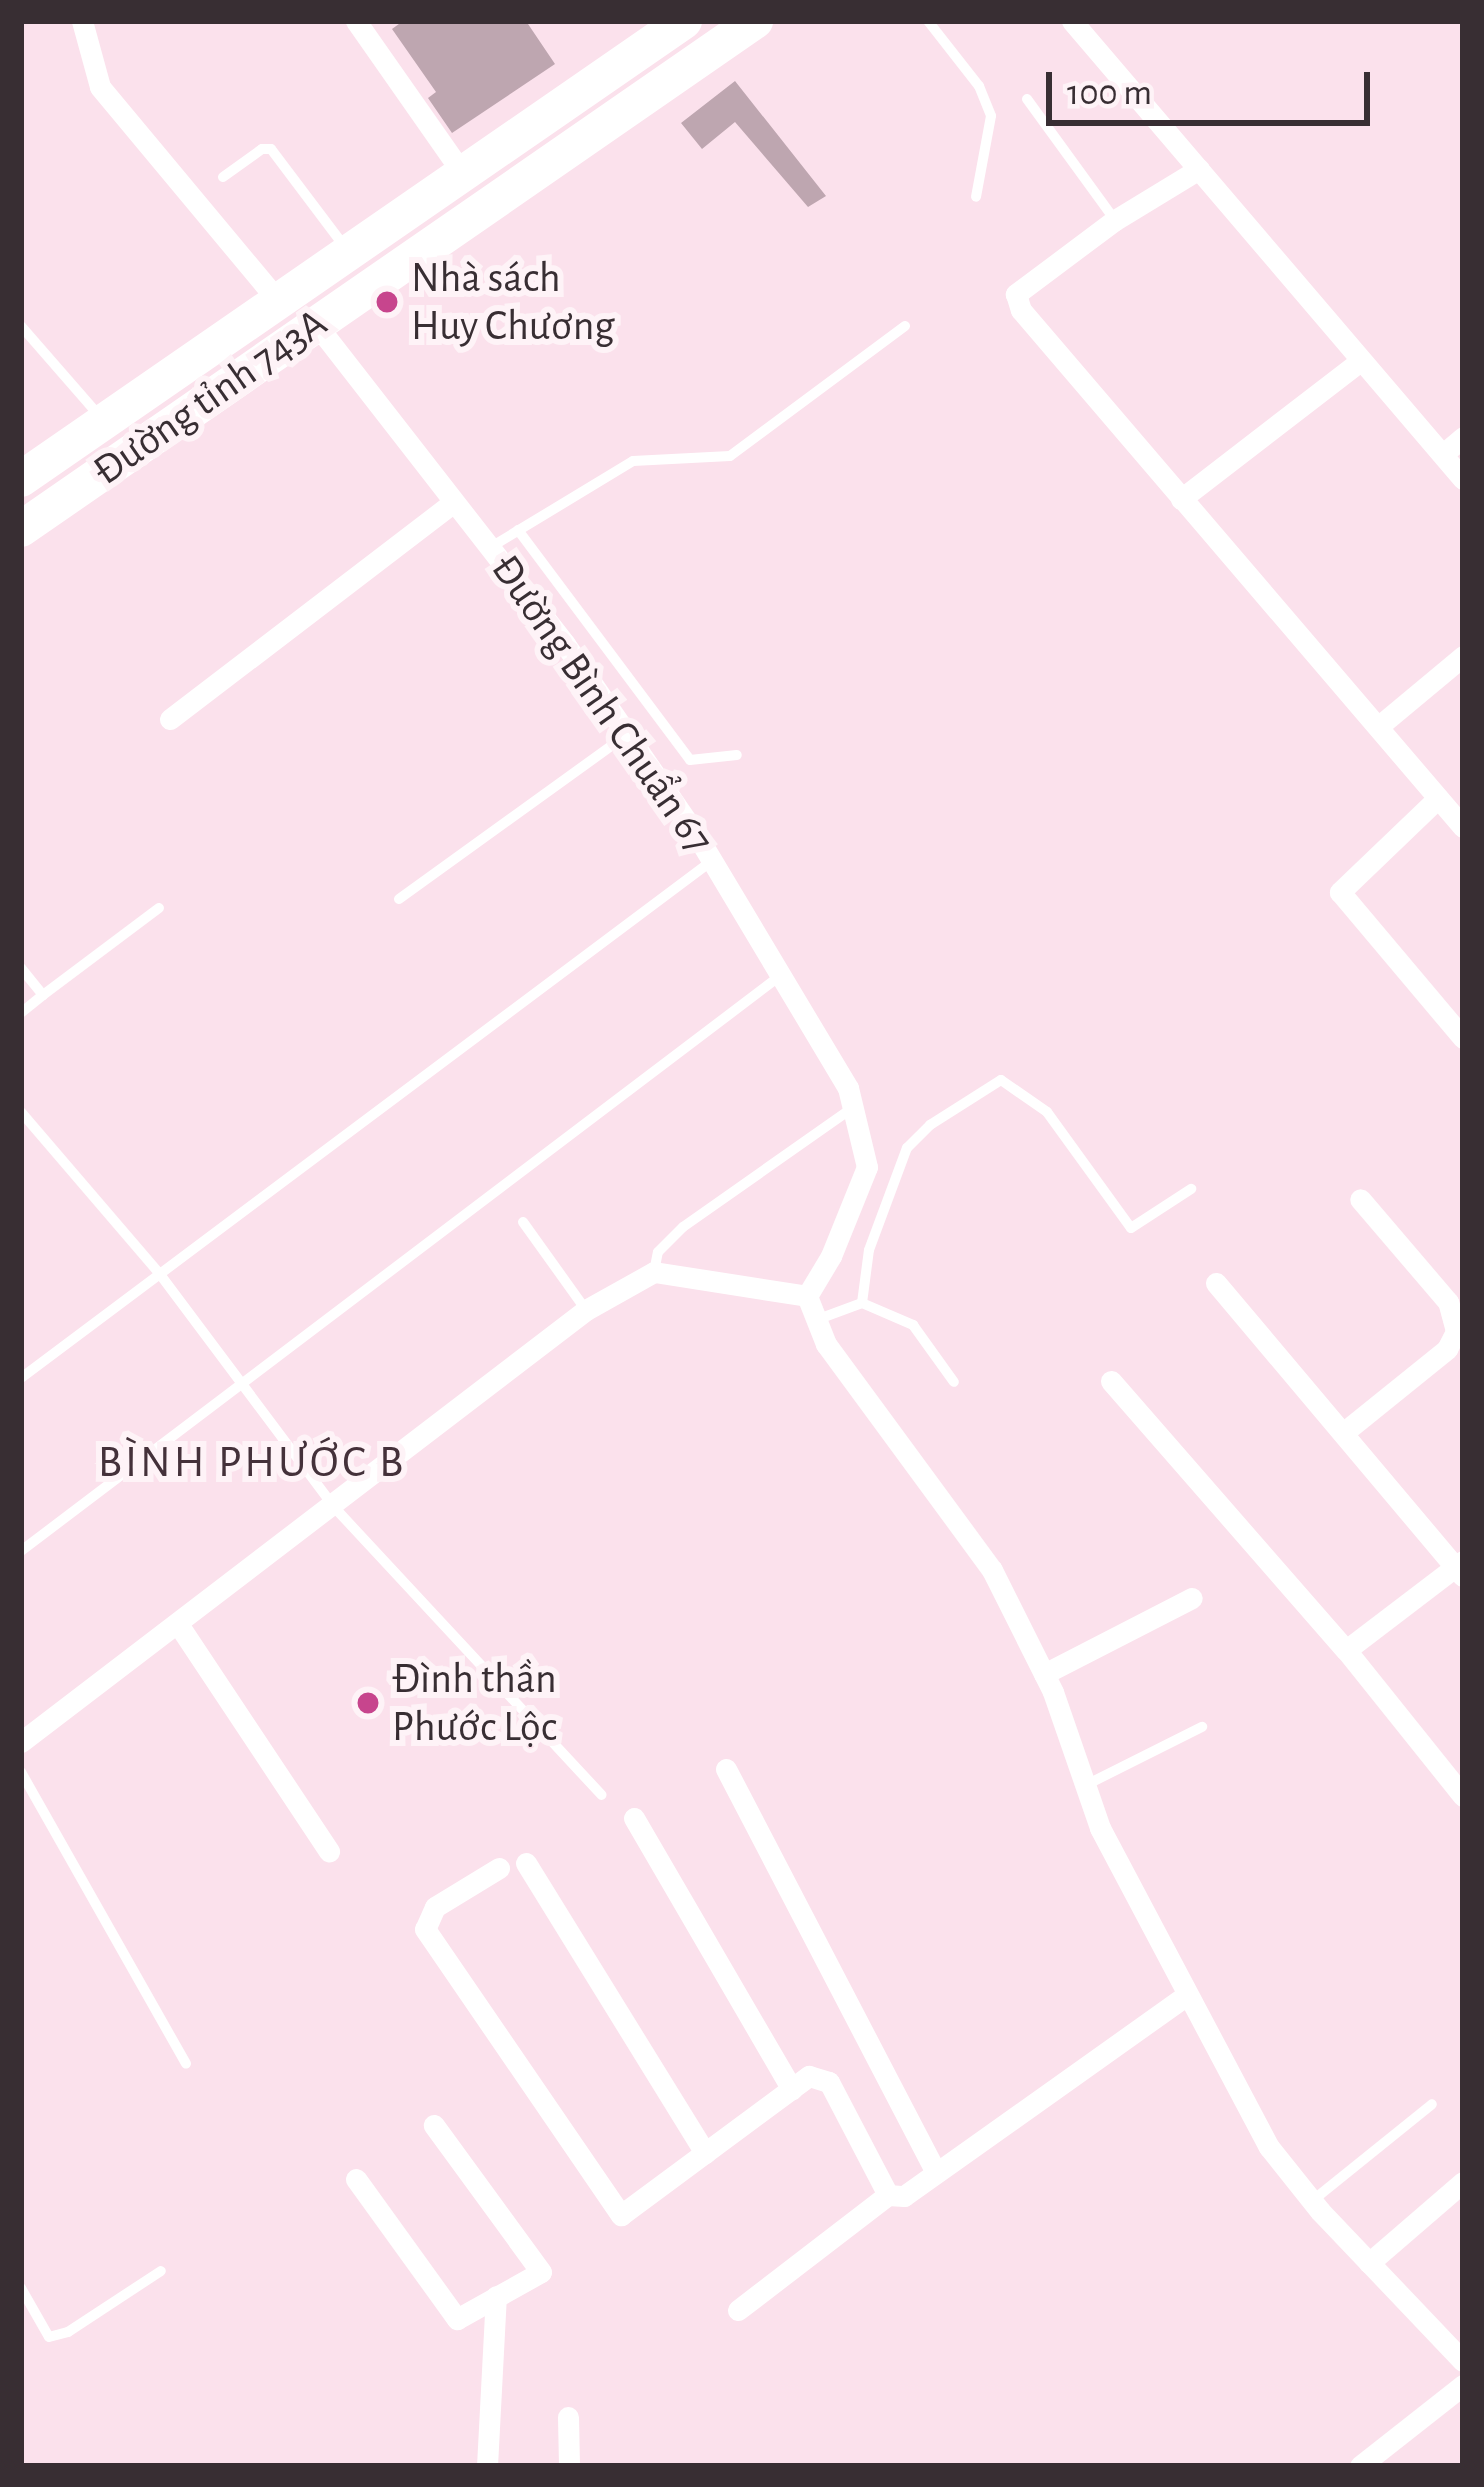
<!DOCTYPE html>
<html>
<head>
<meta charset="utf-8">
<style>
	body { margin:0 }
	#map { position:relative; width:1484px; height:2487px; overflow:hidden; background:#fbe1ec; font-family:"Alegreya Sans",sans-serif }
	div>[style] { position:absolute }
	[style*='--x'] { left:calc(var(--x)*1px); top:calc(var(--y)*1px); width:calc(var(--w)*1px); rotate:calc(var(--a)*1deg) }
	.building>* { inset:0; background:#bea6b0 }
	.service>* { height:10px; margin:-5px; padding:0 5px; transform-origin:5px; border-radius:5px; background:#fff }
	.minor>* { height:21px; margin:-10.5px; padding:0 10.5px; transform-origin:10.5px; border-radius:10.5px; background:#fff }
	.primary>* { height:36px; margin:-18px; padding:0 18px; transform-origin:18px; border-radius:18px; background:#fff }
	.dots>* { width:33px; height:33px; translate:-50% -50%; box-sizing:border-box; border:6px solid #fef3f7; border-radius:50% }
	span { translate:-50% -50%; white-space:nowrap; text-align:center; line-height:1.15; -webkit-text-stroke:12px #fef3f7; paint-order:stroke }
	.poi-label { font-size:42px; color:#382e33 }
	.left { translate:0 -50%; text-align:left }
	.street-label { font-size:42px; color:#382e33 }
	.neighbourhood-label { font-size:45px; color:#44313a; letter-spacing:3px }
	.frame { position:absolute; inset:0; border:24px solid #382e33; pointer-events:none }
	.scale { position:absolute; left:1046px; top:72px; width:324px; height:54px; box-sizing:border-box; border:6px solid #382e33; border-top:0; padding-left:15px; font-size:36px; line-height:42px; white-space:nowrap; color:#382e33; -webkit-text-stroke:9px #fef3f7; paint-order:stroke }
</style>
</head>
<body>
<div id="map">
	<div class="building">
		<div style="clip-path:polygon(403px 21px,526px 21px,555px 64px,452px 133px,428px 98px,436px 92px,392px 29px)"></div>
		<div style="clip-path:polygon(735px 81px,826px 196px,808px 207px,735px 122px,702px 149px,681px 123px)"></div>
	</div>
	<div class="service">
		<div style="--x:928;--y:21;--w:83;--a:51.9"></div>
		<div style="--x:979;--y:86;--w:32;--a:68"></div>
		<div style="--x:991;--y:116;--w:82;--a:100.5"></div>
		<div style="--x:1027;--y:99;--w:150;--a:54"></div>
		<div style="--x:223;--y:177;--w:48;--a:-35.7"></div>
		<div style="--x:262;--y:149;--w:9;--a:0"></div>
		<div style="--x:271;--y:149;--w:126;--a:53"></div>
		<div style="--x:21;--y:326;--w:123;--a:48.9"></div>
		<div style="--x:518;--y:530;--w:287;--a:53.2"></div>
		<div style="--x:690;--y:760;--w:47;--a:-6.1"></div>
		<div style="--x:491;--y:547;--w:166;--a:-31.2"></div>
		<div style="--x:633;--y:461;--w:97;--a:-3"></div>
		<div style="--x:730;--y:456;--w:218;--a:-36.6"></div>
		<div style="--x:399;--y:899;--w:279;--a:-35.8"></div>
		<div style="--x:21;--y:968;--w:35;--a:51"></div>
		<div style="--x:43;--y:995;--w:28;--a:141"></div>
		<div style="--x:43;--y:995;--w:145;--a:-36.9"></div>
		<div style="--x:21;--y:1112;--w:212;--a:49.4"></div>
		<div style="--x:159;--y:1273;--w:292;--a:53.2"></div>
		<div style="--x:334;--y:1507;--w:393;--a:47.1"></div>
		<div style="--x:523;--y:1222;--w:108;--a:54.4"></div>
		<div style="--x:654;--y:1272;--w:20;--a:-79"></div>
		<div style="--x:658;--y:1252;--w:35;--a:-45"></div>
		<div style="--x:683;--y:1227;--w:205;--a:-35.1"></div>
		<div style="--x:862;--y:1303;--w:56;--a:23.3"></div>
		<div style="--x:913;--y:1325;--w:70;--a:54.3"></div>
		<div style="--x:816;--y:1320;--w:49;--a:-20.3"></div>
		<div style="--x:862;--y:1303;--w:53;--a:-82.5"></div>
		<div style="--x:869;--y:1250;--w:109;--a:-69.6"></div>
		<div style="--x:907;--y:1148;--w:33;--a:-45"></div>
		<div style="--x:930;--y:1125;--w:84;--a:-32.4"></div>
		<div style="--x:1001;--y:1080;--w:56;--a:34.8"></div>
		<div style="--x:1047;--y:1112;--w:143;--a:54.1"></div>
		<div style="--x:1131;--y:1228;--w:72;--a:-33"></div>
		<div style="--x:21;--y:1378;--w:864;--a:-36.82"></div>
		<div style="--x:21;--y:1551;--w:952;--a:-37.15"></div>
		<div style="--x:21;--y:1772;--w:335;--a:60.5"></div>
		<div style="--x:1086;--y:1785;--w:130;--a:-26.6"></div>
		<div style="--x:1312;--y:2201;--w:154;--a:-38.9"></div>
		<div style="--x:21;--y:2288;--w:56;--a:60.3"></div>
		<div style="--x:49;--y:2337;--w:20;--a:-15"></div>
		<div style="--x:68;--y:2332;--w:111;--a:-33.3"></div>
	</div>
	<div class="minor">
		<div style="--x:82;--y:21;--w:68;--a:74.7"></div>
		<div style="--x:100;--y:87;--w:278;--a:50.2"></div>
		<div style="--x:356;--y:21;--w:187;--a:55"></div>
		<div style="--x:1072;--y:21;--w:602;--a:49.51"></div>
		<div style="--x:1199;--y:169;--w:98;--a:148.7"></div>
		<div style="--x:1115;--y:220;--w:124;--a:143.2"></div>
		<div style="--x:1016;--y:294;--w:17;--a:73"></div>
		<div style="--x:1021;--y:310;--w:680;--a:49.47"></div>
		<div style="--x:1443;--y:454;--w:26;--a:-40"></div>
		<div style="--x:1181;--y:499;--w:225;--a:-37.6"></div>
		<div style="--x:170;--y:719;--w:357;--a:-37.4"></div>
		<div style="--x:1379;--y:726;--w:109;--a:-39.8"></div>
		<div style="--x:1438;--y:798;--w:136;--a:136.2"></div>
		<div style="--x:1340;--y:892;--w:191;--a:49.9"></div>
		<div style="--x:1216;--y:1283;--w:383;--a:49.9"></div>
		<div style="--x:807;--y:1296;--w:52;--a:68.4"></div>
		<div style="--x:826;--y:1344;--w:280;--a:53.7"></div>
		<div style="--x:992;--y:1570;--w:136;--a:63.4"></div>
		<div style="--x:1053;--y:1692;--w:144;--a:70.9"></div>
		<div style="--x:1100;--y:1828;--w:361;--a:62.1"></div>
		<div style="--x:1269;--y:2147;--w:82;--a:51.4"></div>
		<div style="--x:1320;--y:2211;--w:207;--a:46.4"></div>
		<div style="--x:1111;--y:1381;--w:357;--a:48.9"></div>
		<div style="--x:1343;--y:1433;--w:134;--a:-38.9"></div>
		<div style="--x:1447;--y:1349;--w:20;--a:-63"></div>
		<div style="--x:1456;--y:1331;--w:30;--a:-105"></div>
		<div style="--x:1448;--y:1302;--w:135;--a:-130.5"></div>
		<div style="--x:1463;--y:1561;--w:147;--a:142.7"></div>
		<div style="--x:1346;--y:1650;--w:187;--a:51.3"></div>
		<div style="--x:178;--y:1624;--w:273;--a:56.4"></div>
		<div style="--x:1044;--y:1674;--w:166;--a:-27.2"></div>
		<div style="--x:21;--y:1742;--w:711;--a:-37.4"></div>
		<div style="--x:586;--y:1310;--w:78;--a:-29.2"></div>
		<div style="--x:654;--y:1272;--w:155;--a:8.9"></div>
		<div style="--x:807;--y:1296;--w:47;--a:-59"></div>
		<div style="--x:831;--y:1256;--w:96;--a:-68"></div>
		<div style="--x:867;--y:1167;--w:81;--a:-103.5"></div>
		<div style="--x:848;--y:1088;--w:290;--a:-120.9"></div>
		<div style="--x:699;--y:839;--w:237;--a:-124.5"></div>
		<div style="--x:565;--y:644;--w:405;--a:-127.9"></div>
		<div style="--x:726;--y:1769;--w:455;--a:62.5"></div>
		<div style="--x:634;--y:1818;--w:314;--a:59.8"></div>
		<div style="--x:526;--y:1863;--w:341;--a:58.3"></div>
		<div style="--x:499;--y:1868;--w:75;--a:148.6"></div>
		<div style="--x:435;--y:1907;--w:24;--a:114"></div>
		<div style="--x:425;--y:1929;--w:347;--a:55.6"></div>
		<div style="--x:621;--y:2215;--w:234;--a:-36.5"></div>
		<div style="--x:809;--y:2076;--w:21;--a:17"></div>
		<div style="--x:829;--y:2082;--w:127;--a:62.4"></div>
		<div style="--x:888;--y:2195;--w:16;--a:4"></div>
		<div style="--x:904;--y:2196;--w:345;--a:-35.4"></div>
		<div style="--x:356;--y:2179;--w:173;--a:54.2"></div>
		<div style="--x:457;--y:2319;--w:96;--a:-29.2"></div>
		<div style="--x:541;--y:2272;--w:182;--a:-126.1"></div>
		<div style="--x:1369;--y:2263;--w:124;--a:-40.8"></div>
		<div style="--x:738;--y:2310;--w:189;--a:-37.5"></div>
		<div style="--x:568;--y:2417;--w:49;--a:88.8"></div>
		<div style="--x:487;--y:2466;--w:170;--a:-87"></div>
		<div style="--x:1360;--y:2466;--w:131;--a:-38.2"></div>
	</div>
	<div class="primary">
		<div style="--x:21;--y:479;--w:806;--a:-34.64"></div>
		<div style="--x:21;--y:529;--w:893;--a:-34.69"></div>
	</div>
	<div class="dots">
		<div style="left:387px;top:302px;background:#c7458d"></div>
		<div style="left:368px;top:1703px;background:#c7458d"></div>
	</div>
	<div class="poi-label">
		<span class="left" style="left:411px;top:302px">Nhà sách<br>Huy Chương</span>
		<span class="left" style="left:392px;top:1703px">Đình thần<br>Phước Lộc</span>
	</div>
	<div class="street-label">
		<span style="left:210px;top:397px;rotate:-35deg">Đường tỉnh 743A</span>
		<span style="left:602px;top:704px;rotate:55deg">Đường Bình Chuẩn 67</span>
	</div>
	<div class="neighbourhood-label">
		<span style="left:252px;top:1463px">BÌNH PHƯỚC B</span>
	</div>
	<div class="frame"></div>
	<div class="scale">100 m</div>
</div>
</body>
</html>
